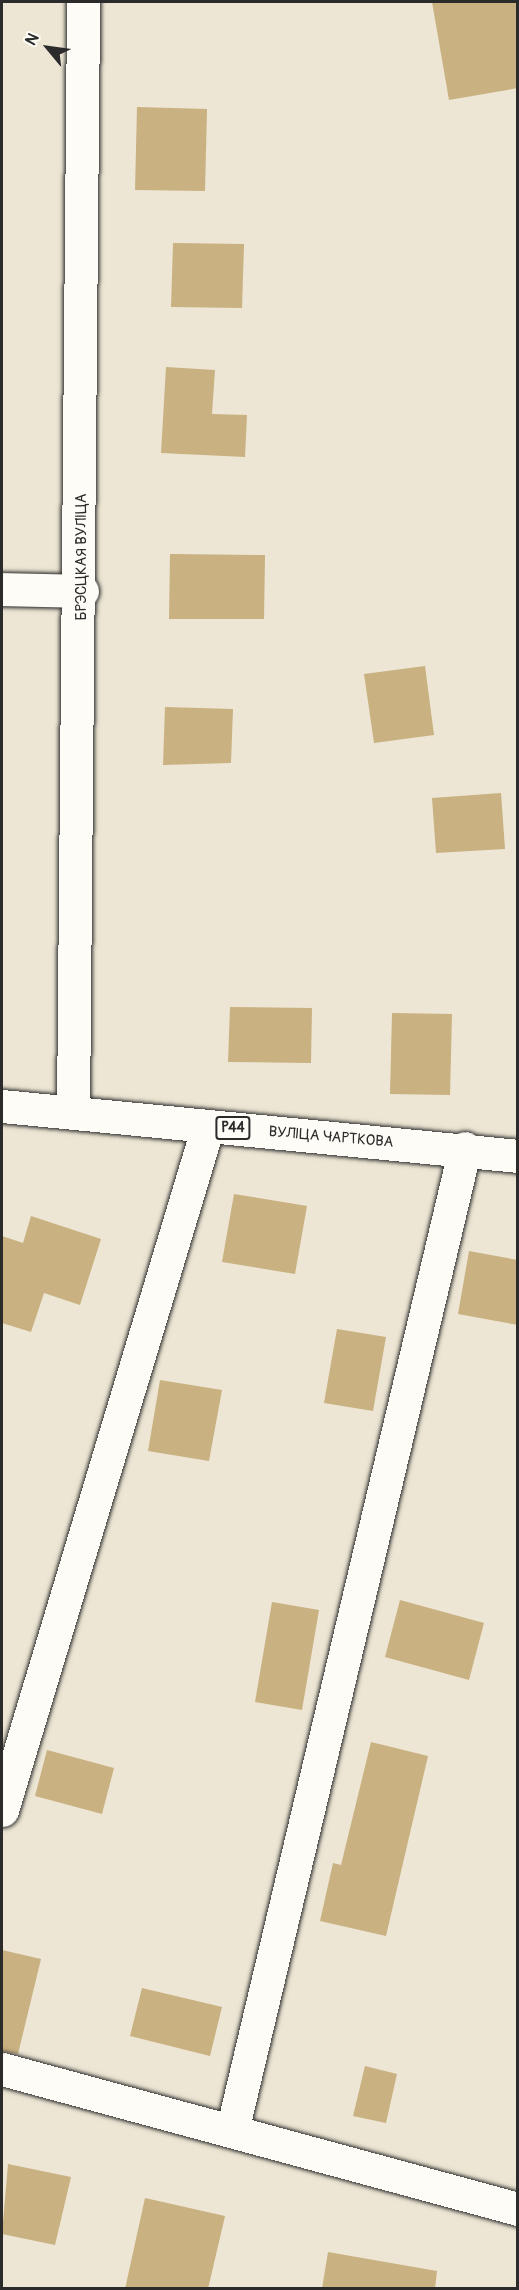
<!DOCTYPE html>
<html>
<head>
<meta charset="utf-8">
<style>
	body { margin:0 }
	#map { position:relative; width:519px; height:2290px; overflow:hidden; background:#ede6d4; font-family:Pangolin,sans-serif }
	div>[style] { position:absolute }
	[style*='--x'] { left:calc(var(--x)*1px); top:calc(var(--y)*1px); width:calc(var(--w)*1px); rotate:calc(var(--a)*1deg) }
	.building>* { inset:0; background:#c9b181 }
	.roads { filter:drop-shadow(0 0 2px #2b2b2b) drop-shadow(0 0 2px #2b2b2b) }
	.minor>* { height:33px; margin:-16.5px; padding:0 16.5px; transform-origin:16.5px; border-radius:16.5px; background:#fdfcf7 }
	.major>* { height:33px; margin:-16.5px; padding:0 16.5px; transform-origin:16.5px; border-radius:16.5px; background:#fdfcf7 }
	span { translate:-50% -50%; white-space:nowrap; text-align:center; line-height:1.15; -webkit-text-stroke:6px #fdfcf7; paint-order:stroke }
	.shield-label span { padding:2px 4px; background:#fdfcf7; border:2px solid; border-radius:4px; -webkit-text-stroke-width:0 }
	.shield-label { font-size:14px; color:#2b2b2b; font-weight:700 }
	.street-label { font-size:15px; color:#2b2b2b }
	.frame { position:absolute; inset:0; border:3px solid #2b2b2b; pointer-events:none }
	.north { position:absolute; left:18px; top:18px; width:60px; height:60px; -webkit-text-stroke:4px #fdfcf7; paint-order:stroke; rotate:299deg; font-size:16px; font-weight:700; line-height:24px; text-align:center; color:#2b2b2b }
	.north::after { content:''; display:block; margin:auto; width:21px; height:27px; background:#2b2b2b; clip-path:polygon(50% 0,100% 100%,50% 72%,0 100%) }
</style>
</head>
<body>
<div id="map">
	<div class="building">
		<div style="clip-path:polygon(432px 2px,518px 2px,518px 88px,449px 100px)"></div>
		<div style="clip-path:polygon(137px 107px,207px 109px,205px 191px,135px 190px)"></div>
		<div style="clip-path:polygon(173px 243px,244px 244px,242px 308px,171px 307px)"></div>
		<div style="clip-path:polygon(166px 367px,215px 370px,212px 414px,247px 415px,245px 457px,161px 453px)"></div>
		<div style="clip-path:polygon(170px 554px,265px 555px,264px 619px,169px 619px)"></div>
		<div style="clip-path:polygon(425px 666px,434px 735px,374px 743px,364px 674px)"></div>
		<div style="clip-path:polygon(165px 707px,233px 709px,231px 763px,163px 765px)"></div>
		<div style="clip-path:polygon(501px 793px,505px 849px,436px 853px,432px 798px)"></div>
		<div style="clip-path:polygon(230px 1007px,312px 1008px,311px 1063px,228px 1062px)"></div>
		<div style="clip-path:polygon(392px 1013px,452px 1014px,450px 1095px,390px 1094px)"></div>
		<div style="clip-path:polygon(234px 1194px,307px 1206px,295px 1274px,222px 1262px)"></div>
		<div style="clip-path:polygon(31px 1216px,101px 1239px,80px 1305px,44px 1293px,31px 1332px,2px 1323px,2px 1236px,23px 1243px)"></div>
		<div style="clip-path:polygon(469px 1251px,518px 1260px,518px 1325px,458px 1314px)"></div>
		<div style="clip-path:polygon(337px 1329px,386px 1337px,373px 1411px,324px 1403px)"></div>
		<div style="clip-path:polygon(160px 1380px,222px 1390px,209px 1461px,148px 1451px)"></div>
		<div style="clip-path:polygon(400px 1600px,484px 1623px,469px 1680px,385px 1657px)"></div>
		<div style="clip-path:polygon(272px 1602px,319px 1610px,302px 1710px,255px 1702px)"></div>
		<div style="clip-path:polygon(371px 1742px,428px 1756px,386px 1936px,320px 1921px,333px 1863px,341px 1865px)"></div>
		<div style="clip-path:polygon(47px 1750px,114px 1768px,102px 1814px,35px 1796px)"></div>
		<div style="clip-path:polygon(2px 1950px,41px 1959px,18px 2054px,2px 2051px)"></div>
		<div style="clip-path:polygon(142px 1988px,222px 2007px,210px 2056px,130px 2036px)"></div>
		<div style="clip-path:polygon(365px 2066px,397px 2074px,386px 2123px,353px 2116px)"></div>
		<div style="clip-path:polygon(8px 2164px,71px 2177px,55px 2245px,2px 2234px)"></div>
		<div style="clip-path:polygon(145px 2198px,225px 2216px,208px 2289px,125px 2289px)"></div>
		<div style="clip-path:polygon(328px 2252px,437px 2271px,435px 2289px,322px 2289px)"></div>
	</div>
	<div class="roads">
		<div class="minor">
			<div style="--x:2;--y:589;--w:80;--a:1.4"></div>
			<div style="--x:73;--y:1112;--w:1110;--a:-89.48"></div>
			<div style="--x:2;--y:1810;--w:714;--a:-73.24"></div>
			<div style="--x:2;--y:2069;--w:535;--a:15.18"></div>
			<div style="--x:232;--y:2131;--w:1010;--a:-76.67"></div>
		</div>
		<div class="major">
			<div style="--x:2;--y:1106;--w:518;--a:5.53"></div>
		</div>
	</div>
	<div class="shield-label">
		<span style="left:233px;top:1128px">Р44</span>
	</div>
	<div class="street-label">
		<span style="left:82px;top:557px;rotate:-90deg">БРЭСЦКАЯ ВУЛІЦА</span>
		<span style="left:331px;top:1137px;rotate:5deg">ВУЛІЦА ЧАРТКОВА</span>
	</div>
	<div class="frame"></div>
	<div class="north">N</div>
</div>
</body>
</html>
